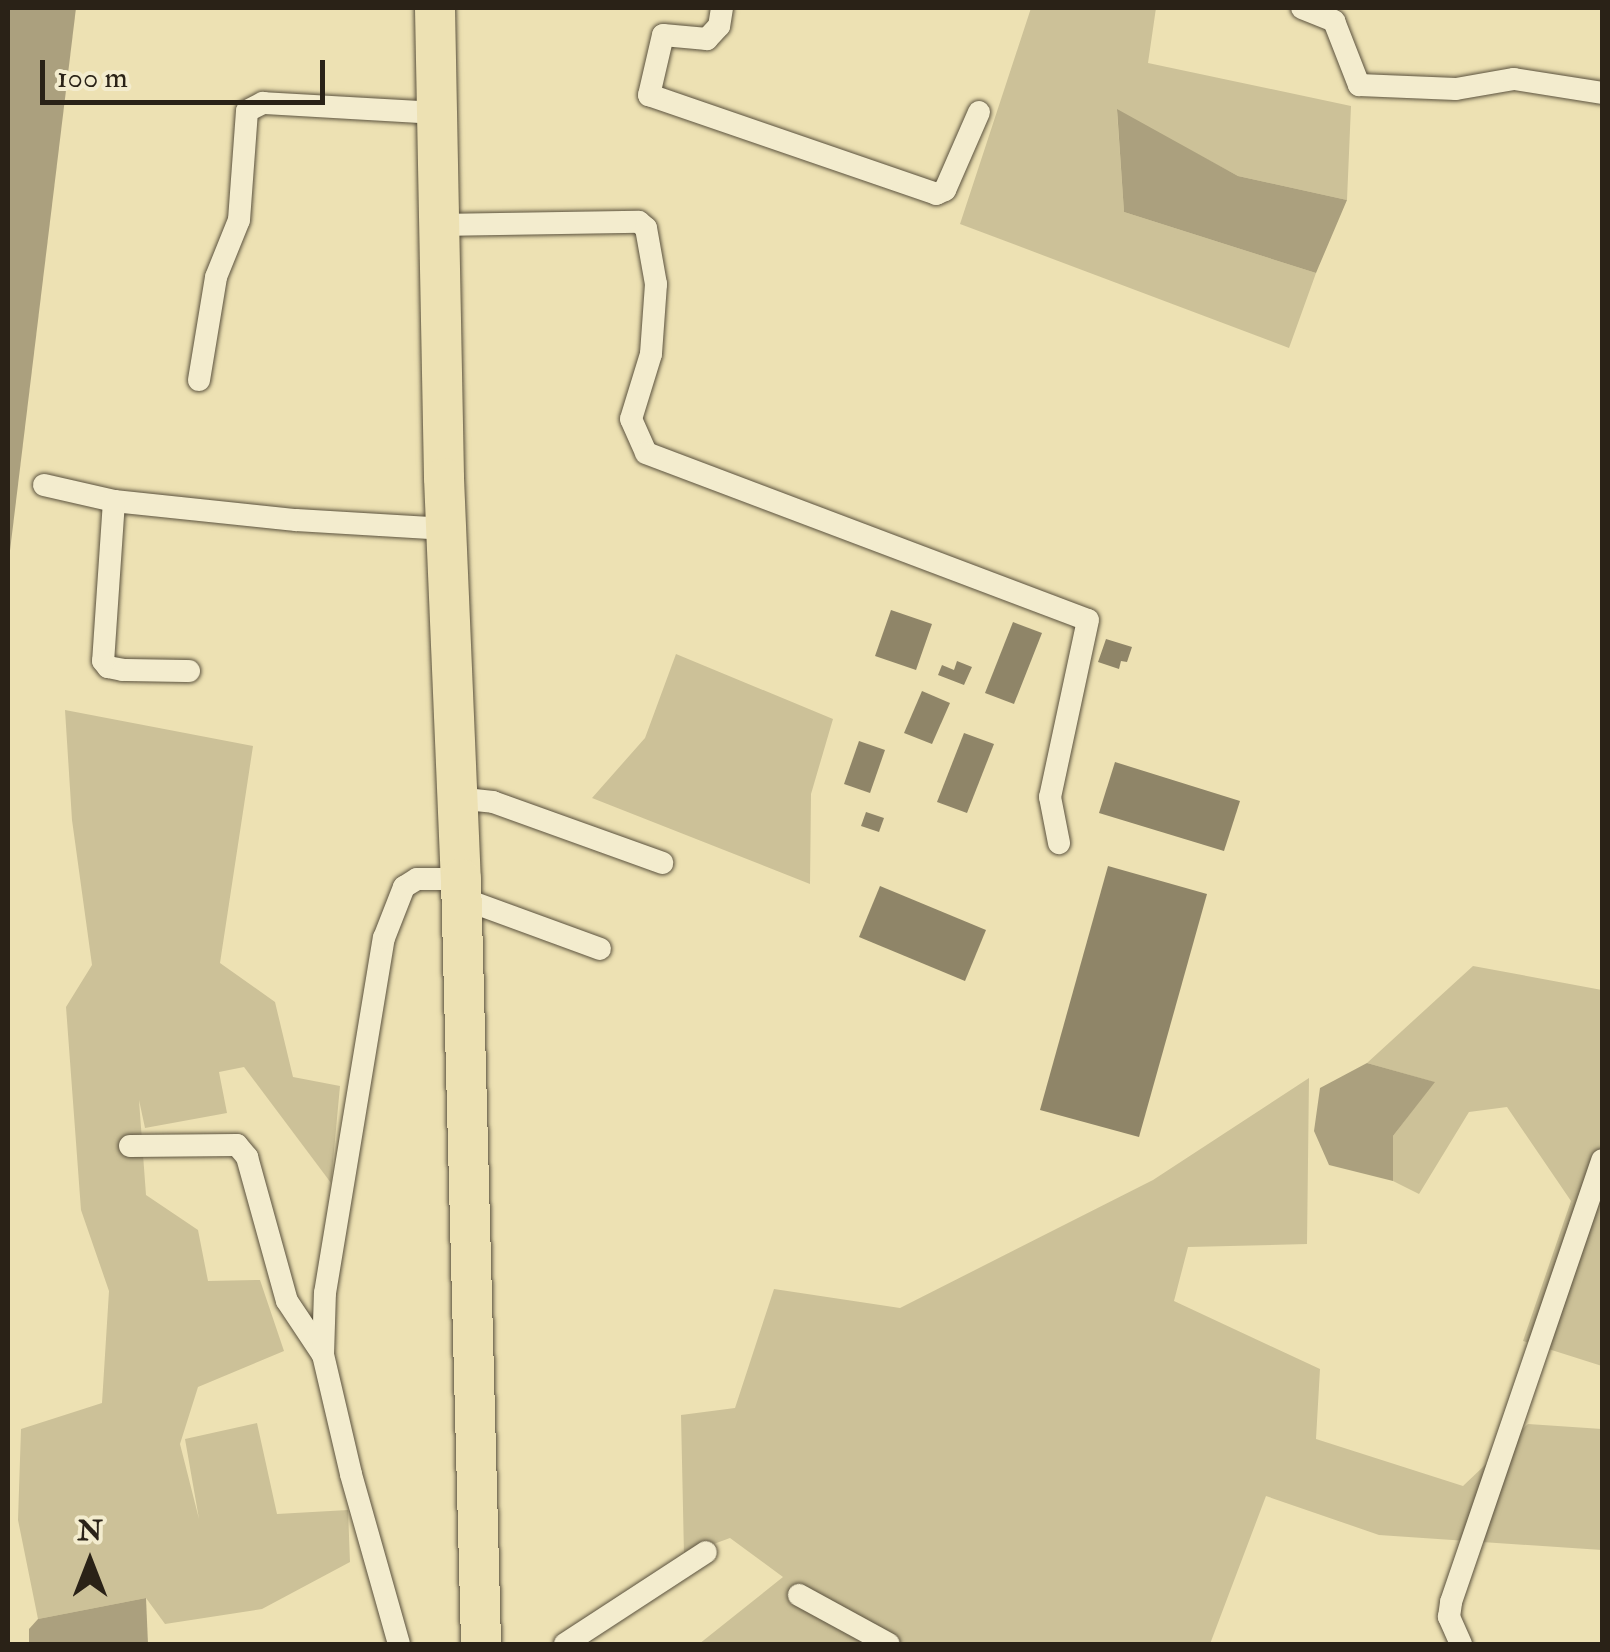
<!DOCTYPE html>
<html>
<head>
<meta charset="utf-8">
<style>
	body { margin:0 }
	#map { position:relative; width:1610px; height:1652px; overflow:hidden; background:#ede1b3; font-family:"IM FELL Double Pica",serif }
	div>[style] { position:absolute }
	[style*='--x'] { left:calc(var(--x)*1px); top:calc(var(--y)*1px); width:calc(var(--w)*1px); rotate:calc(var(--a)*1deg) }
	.green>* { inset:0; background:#ccc198 }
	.water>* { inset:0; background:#aba07e }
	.building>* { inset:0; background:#8f8568 }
	.roads { filter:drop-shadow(0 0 2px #5b523e) drop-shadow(0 0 2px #5b523e) }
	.street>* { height:22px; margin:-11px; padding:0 11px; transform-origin:11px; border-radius:11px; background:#f3ecce }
	.highway>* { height:40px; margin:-20px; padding:0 20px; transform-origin:20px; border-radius:20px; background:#ede1b3 }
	span { translate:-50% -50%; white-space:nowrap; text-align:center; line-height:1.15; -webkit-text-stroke:10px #f3ecce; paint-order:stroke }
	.frame { position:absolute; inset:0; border:10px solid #2a2217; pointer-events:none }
	.north { position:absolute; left:40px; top:1512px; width:100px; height:100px; -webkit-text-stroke:8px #f3ecce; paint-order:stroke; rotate:0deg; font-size:28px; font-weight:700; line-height:40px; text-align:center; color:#2a2217 }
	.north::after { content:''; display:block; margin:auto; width:35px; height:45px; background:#2a2217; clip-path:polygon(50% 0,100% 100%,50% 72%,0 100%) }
	.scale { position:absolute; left:40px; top:60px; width:285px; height:45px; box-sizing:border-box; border:5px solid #2a2217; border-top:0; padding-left:12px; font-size:30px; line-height:35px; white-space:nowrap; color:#2a2217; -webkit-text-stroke:8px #f3ecce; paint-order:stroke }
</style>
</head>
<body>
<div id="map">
	<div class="green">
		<div style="clip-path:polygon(1031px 8px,1156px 8px,1148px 63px,1351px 106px,1347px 200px,1238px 176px,1117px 111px,1124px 212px,1316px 273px,1289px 348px,960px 224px)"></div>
		<div style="clip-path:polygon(676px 654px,833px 719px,811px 794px,810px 884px,592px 798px,645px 738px)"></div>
		<div style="clip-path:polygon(65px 710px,253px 746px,220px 963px,275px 1002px,293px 1077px,340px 1086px,331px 1183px,244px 1067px,219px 1072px,227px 1113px,145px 1128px,139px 1100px,146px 1195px,198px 1230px,208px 1281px,260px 1280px,284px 1351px,198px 1387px,180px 1444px,199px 1519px,185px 1439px,257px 1423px,277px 1514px,348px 1510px,350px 1562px,262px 1609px,165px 1624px,146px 1598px,38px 1619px,18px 1520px,21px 1429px,102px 1403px,109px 1291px,81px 1210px,66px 1007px,92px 965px,72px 820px)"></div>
		<div style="clip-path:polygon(1473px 966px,1602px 990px,1602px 1366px,1523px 1341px,1571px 1201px,1507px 1107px,1469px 1112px,1419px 1194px,1393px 1181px,1393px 1136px,1434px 1082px,1367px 1063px)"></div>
		<div style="clip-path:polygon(1309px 1078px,1307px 1244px,1188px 1247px,1174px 1301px,1320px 1369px,1316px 1439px,1463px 1486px,1528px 1424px,1602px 1429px,1602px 1550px,1379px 1535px,1266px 1496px,1210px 1644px,699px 1644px,783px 1577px,730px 1538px,684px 1555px,681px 1415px,735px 1408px,774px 1289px,900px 1308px,1153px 1180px)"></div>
	</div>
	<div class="water">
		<div style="clip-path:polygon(8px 8px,76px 8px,8px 567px)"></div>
		<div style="clip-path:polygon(1117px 109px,1238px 176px,1347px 200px,1316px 273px,1124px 212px)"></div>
		<div style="clip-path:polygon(1367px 1063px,1435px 1082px,1393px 1136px,1393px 1181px,1329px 1165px,1314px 1131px,1320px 1088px)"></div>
		<div style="clip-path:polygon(146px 1598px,148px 1644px,29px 1644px,29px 1629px,38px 1619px)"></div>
	</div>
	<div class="building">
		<div style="clip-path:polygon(891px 610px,932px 624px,916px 670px,875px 656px)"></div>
		<div style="clip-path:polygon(1013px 622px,1042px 633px,1014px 704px,985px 693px)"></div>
		<div style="clip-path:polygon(1106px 639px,1132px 647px,1127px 662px,1121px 661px,1119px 669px,1098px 662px)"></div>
		<div style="clip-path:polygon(957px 661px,972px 667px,964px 685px,938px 675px,942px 665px,954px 670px)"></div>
		<div style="clip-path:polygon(922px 691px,950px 703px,932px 744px,904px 733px)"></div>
		<div style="clip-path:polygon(964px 733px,994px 744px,967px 813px,937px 802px)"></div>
		<div style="clip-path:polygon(859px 741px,885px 750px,870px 793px,844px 784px)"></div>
		<div style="clip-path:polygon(1115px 762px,1240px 801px,1224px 851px,1099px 813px)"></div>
		<div style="clip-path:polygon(866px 812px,884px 818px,879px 832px,861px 826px)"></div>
		<div style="clip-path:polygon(1108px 866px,1207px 894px,1139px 1137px,1040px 1110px)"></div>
		<div style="clip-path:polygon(880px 886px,986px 930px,965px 981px,859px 937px)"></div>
	</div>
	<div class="roads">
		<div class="street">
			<div style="--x:722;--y:8;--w:18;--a:99"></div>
			<div style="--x:719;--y:26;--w:18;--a:133"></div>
			<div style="--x:707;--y:39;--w:44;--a:-174.8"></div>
			<div style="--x:663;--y:35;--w:62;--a:103.1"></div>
			<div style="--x:649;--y:95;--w:304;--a:19"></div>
			<div style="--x:936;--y:194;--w:10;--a:-24"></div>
			<div style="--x:945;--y:190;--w:85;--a:-66.4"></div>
			<div style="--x:1302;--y:8;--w:35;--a:22"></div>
			<div style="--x:1334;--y:21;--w:69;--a:68.7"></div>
			<div style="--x:1359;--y:85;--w:97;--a:2.4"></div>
			<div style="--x:1456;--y:89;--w:59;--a:-9.8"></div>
			<div style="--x:1514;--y:79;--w:89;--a:9"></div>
			<div style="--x:438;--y:225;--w:201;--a:-0.9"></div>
			<div style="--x:639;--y:222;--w:9;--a:41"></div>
			<div style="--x:646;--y:228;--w:57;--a:79.9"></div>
			<div style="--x:656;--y:284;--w:70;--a:94.1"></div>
			<div style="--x:651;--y:354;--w:68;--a:107.1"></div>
			<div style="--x:631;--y:419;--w:37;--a:66"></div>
			<div style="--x:646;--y:453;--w:472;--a:20.7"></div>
			<div style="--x:1088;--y:620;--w:181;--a:102.1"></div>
			<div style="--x:1050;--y:797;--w:47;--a:78.9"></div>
			<div style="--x:199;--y:380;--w:104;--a:-80.6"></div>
			<div style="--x:216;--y:277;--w:61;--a:-68"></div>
			<div style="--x:239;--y:220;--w:109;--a:-85.8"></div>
			<div style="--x:247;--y:111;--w:18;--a:-27"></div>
			<div style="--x:263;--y:103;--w:172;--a:3.3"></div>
			<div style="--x:44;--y:485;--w:72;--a:12.9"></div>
			<div style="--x:114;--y:501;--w:183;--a:6"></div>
			<div style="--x:296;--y:520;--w:151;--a:3.4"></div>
			<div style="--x:114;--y:501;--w:160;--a:93.9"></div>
			<div style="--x:103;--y:661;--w:8;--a:50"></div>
			<div style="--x:108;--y:667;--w:15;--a:11"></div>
			<div style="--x:123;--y:670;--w:66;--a:0.9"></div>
			<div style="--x:456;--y:798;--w:37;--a:6"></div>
			<div style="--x:493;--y:802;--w:180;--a:19.8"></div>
			<div style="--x:461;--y:898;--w:148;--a:20.1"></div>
			<div style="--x:130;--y:1146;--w:107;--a:-0.5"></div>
			<div style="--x:237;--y:1145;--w:16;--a:50"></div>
			<div style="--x:247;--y:1157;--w:149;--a:74.5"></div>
			<div style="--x:287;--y:1301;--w:65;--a:56.3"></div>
			<div style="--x:799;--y:1595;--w:102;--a:28.6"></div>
			<div style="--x:399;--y:1644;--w:177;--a:-105.8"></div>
			<div style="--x:351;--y:1474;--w:122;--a:-103.2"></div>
			<div style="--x:323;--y:1355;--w:62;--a:-88.2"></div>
			<div style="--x:325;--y:1293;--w:360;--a:-80.6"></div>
			<div style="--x:384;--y:938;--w:55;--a:-68.6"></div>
			<div style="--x:404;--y:887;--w:15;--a:-32"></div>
			<div style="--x:417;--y:879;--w:44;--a:0"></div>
			<div style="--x:565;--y:1644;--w:168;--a:-33.1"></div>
			<div style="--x:1461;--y:1644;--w:30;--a:-114"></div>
			<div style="--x:1449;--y:1617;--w:15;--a:-82"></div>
			<div style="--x:1451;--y:1602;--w:467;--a:-71.1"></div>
		</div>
		<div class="highway">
			<div style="--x:435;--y:8;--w:470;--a:88.9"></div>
			<div style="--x:444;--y:478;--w:401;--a:87.6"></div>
			<div style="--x:461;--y:879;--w:765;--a:88.5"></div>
		</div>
	</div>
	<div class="frame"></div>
	<div class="north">N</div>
	<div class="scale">100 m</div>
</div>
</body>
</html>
